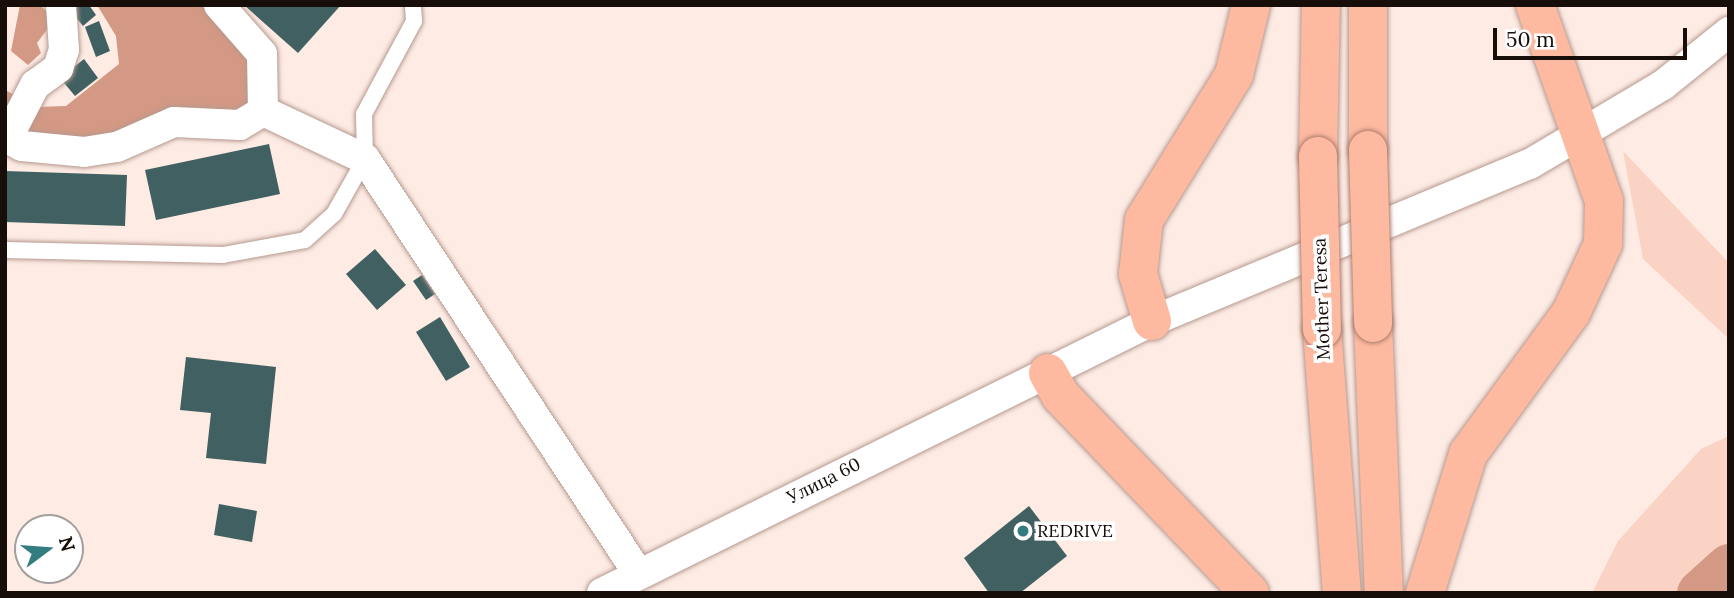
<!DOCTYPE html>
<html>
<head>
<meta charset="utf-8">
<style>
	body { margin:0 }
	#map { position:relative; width:1734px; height:598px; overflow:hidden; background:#fdebe4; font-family:Lora,serif }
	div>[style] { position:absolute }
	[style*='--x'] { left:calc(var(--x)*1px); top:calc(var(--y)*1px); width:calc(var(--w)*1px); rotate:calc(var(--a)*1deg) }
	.green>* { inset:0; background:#fbd3c5 }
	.water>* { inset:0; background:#d49984 }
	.river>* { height:47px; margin:-23.5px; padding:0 23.5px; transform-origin:23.5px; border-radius:23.5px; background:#d49984 }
	.building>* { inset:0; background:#416061 }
	.roads { filter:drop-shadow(0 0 2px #b5998f) drop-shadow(0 0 2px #b5998f) }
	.lane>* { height:16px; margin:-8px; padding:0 8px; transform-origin:8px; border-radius:8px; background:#fff }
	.street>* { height:30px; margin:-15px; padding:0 15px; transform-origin:15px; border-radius:15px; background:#fff }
	.highway>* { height:38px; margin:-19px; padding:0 19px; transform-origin:19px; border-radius:19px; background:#feb9a1 }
	.bridges { filter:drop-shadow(0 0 2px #ad7d6c) drop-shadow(0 0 2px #ad7d6c) }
	.highway-bridge>* { height:38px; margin:-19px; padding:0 19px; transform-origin:19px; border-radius:19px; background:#feb9a1 }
	.dots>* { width:19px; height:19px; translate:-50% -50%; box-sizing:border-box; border:4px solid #fff; border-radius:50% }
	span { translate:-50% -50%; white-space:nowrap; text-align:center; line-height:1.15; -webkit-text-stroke:7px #fff; paint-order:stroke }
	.street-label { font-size:18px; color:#170e0a }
	.poi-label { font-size:18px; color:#170e0a }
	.left { translate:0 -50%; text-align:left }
	.frame { position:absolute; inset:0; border:7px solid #170e0a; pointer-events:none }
	.north { position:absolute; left:14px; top:514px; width:70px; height:70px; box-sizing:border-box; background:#fff; border:2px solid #a29f9d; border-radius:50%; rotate:74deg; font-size:19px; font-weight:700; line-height:28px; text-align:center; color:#170e0a }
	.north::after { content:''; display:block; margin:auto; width:24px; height:32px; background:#337c7f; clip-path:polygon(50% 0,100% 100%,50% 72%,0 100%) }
	.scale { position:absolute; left:1493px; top:28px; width:194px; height:32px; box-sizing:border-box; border:4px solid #170e0a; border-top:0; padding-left:9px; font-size:21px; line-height:24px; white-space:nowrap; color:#170e0a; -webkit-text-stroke:5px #fff; paint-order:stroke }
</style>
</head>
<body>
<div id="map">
	<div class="green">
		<div style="clip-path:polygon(1623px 151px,1729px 263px,1729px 339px,1643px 259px)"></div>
		<div style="clip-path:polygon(1729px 436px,1729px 593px,1592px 593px,1618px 541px,1701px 449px)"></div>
	</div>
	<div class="water">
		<div style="clip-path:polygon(20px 5px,40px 5px,48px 13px,49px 27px,37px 43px,41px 53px,28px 65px,11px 51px)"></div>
		<div style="clip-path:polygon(97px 5px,200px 5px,235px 32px,251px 67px,253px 108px,97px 146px,5px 131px,5px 90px,36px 107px,66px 106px,119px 64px,116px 36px)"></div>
	</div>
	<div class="river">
		<div style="--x:1700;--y:593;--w:39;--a:-42"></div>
	</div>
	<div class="building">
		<div style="clip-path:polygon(66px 5px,89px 5px,96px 15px,83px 26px)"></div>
		<div style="clip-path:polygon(244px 5px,341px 5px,298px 53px)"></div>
		<div style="clip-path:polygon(99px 21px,110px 51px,96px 57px,85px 27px)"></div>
		<div style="clip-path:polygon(84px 59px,98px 78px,75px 96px,60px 78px)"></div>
		<div style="clip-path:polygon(269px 144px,280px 194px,156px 220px,145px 170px)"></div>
		<div style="clip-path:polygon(5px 171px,127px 175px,125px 226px,5px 222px)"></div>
		<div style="clip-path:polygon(375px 249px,406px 285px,377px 310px,346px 274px)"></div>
		<div style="clip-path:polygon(422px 275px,435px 294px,426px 300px,413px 281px)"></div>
		<div style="clip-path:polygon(440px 317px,470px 367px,446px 381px,416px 332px)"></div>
		<div style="clip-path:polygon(186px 357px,276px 367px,266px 464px,206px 458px,211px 413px,180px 410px)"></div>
		<div style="clip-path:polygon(219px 504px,257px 511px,252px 542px,214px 535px)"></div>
		<div style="clip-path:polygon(1029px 506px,1067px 556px,1020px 593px,989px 593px,964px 558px)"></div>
	</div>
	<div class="roads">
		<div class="lane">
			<div style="--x:5;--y:250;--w:218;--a:1.3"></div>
			<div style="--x:223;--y:255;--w:83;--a:-10.4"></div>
			<div style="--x:305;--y:240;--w:39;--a:-42"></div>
			<div style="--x:334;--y:214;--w:63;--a:-60.6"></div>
			<div style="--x:365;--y:159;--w:45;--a:-91.3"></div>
			<div style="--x:364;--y:114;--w:106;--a:-61.7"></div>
			<div style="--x:414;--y:21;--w:16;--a:-94"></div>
		</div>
		<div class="street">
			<div style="--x:263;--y:111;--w:113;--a:25.2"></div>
			<div style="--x:365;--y:159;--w:496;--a:56.6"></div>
			<div style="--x:5;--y:137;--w:19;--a:28"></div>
			<div style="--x:22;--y:146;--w:62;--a:5.5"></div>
			<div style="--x:84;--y:152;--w:33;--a:-9"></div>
			<div style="--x:117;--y:147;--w:62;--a:-23.7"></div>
			<div style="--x:174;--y:122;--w:66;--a:2.6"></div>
			<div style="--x:240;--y:125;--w:27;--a:-31"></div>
			<div style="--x:263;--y:111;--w:57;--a:-91"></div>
			<div style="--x:262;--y:54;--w:65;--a:-131.3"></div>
			<div style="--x:8;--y:137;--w:59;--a:-62.6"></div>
			<div style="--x:35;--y:85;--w:29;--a:-36"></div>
			<div style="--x:58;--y:68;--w:19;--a:-72"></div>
			<div style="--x:64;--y:50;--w:45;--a:-93.8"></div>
			<div style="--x:602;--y:593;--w:614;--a:-26.31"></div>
			<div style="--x:1152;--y:321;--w:409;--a:-22.6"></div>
			<div style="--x:1530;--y:164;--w:155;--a:-30.7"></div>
			<div style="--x:1663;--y:85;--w:85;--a:-38.8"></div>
		</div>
		<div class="highway">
			<div style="--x:1368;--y:150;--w:145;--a:-90"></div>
			<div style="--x:1318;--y:156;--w:151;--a:-88.9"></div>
			<div style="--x:1152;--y:321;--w:49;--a:-106.6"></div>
			<div style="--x:1138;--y:274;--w:54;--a:-83.7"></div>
			<div style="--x:1144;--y:220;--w:171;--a:-58.2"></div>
			<div style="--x:1234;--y:75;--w:72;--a:-76.3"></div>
			<div style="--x:1373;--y:323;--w:270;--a:87.7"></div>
			<div style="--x:1322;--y:329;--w:265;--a:85.7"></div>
			<div style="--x:1048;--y:373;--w:25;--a:61"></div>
			<div style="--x:1060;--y:395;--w:274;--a:46.2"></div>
			<div style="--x:1425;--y:593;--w:145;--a:-72.8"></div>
			<div style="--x:1468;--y:454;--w:175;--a:-53.9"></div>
			<div style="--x:1571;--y:313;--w:76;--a:-65.1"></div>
			<div style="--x:1603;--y:244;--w:43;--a:-88.7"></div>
			<div style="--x:1604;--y:201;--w:208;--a:-109.4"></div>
		</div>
	</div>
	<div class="bridges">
		<div class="highway-bridge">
			<div style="--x:1368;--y:150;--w:173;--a:88.3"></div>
			<div style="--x:1318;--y:156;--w:173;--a:88.7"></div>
		</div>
	</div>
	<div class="dots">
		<div style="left:1023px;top:531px;background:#337c7f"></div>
	</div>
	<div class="street-label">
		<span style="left:1322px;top:299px;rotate:-92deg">Mother Teresa</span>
		<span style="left:824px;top:481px;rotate:-27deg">Улица 60</span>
	</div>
	<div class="poi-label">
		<span class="left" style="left:1037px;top:531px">REDRIVE</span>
	</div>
	<div class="frame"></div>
	<div class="north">N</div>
	<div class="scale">50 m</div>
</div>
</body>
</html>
